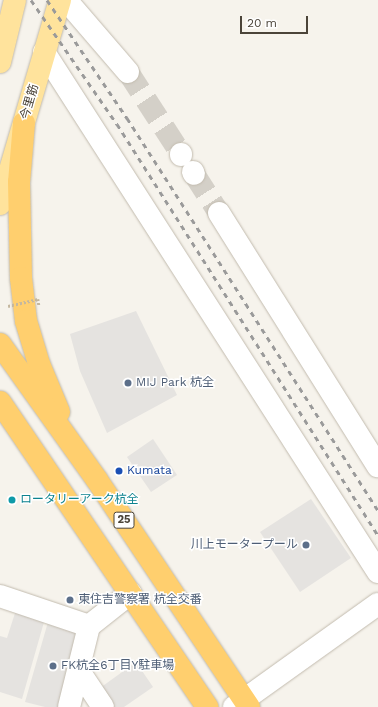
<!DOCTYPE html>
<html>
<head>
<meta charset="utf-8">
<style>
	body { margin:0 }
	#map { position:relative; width:378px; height:707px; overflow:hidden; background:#f6f3ec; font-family:"Work Sans","Noto Sans JP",sans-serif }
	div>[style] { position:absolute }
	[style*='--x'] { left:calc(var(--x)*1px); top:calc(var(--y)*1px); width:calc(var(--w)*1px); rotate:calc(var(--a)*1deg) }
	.parking>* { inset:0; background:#e5e3e0 }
	.minor-tunnel>* { height:22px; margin-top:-11px; transform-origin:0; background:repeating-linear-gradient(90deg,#d4d0c8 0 22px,transparent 0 33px) }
	.roads { filter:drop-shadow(0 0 1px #c2bbae) drop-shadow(0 0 1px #c2bbae) }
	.minor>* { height:22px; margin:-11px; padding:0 11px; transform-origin:11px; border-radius:11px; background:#fff }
	.major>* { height:22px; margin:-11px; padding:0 11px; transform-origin:11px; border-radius:11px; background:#ffe39c }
	.highway>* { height:22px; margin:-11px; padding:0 11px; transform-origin:11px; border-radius:11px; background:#ffcf6e }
	.rail>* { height:3px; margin-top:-1.5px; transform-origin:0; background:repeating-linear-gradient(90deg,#9a9a9a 0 5px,transparent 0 10px) }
	.path-bridge>* { height:2.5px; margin-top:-1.25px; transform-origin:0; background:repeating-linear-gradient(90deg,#c4b79f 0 2px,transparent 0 4px) }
	.dots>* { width:11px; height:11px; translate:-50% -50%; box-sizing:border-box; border:2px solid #fff; border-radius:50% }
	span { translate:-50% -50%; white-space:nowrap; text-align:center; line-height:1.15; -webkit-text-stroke:3px #fff; paint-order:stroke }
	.shield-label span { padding:1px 3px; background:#fff; border:1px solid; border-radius:3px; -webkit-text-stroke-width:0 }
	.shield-label { font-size:11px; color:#4b4439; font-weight:700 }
	.street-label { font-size:12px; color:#4b4439 }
	.service-label { font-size:12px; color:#4e5e75 }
	.left { translate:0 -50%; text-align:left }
	.right { translate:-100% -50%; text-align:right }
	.transit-label { font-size:12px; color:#164399 }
	.culture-label { font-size:12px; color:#0d838f }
	.scale { position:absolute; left:240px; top:16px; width:68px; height:18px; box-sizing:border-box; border:2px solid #4b4439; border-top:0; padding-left:5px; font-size:12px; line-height:14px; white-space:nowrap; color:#4b4439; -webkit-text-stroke:3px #fff; paint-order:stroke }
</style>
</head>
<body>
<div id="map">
	<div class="parking">
		<div style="clip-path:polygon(136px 311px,177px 395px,107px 433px,80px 371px,70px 334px)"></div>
		<div style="clip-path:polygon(153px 439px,177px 475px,151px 492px,127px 457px)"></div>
		<div style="clip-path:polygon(311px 499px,351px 558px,300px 592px,260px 532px)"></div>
		<div style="clip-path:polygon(15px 613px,44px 622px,22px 699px,0 692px,0 636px,7px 638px)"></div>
		<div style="clip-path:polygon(48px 622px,81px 631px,60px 707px,45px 707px,25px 702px)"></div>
		<div style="clip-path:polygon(136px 662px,153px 687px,124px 707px,113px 707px,100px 688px)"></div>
	</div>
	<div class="minor-tunnel">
		<div style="--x:128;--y:72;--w:98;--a:57.1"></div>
		<div style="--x:194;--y:174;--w:46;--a:57.3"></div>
	</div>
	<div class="roads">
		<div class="minor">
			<div style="--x:66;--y:0;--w:95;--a:49.3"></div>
			<div style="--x:44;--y:52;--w:618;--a:57.29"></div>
			<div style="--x:181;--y:154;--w:1;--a:90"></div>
			<div style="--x:193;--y:172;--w:2;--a:63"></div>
			<div style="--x:219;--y:213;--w:299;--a:57.9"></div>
			<div style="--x:0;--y:596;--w:94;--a:18.6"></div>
			<div style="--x:79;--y:671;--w:43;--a:56.3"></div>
			<div style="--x:69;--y:707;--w:83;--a:-76.1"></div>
			<div style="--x:89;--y:626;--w:53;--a:-38.2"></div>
			<div style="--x:234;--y:707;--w:177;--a:-35.6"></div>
		</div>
		<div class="major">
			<div style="--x:0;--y:62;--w:64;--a:-76.4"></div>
			<div style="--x:0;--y:204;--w:213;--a:-73.6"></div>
		</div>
		<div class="highway">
			<div style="--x:24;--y:123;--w:59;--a:94.8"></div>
			<div style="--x:19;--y:182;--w:96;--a:88.8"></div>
			<div style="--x:21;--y:278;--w:43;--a:83.4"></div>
			<div style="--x:26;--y:321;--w:45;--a:73.2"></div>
			<div style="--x:39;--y:364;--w:52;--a:67.4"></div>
			<div style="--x:0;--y:344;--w:167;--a:54.5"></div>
			<div style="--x:97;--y:480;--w:273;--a:56.2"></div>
			<div style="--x:0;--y:402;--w:369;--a:55.8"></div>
		</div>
	</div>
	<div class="rail">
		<div style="--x:31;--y:0;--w:151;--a:55.3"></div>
		<div style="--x:117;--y:124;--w:487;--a:57.6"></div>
		<div style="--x:47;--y:0;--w:143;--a:55.9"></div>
		<div style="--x:127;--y:118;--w:465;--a:57.4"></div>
	</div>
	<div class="path-bridge">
		<div style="--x:8;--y:306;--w:31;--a:-13"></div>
		<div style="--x:38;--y:299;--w:6;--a:81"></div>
	</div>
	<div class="dots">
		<div style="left:128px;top:383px;background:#5c6f8a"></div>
		<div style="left:119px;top:471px;background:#1a4fb4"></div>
		<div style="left:12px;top:500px;background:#0f9aa8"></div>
		<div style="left:306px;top:545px;background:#5c6f8a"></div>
		<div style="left:70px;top:600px;background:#5c6f8a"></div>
		<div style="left:53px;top:666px;background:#5c6f8a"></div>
	</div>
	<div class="shield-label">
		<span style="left:124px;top:520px">25</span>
	</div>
	<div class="street-label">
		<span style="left:30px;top:102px;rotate:-74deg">今里筋</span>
	</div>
	<div class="service-label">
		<span class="left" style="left:136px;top:383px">MIJ Park 杭全</span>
		<span class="right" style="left:298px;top:545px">川上モータープール</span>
		<span class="left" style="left:78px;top:600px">東住吉警察署 杭全交番</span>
		<span class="left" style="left:61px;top:666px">FK杭全6丁目Y駐車場</span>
	</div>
	<div class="transit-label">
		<span class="left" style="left:127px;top:471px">Kumata</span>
	</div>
	<div class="culture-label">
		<span class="left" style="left:20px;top:500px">ロータリーアーク杭全</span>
	</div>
	<div class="scale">20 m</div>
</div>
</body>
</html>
